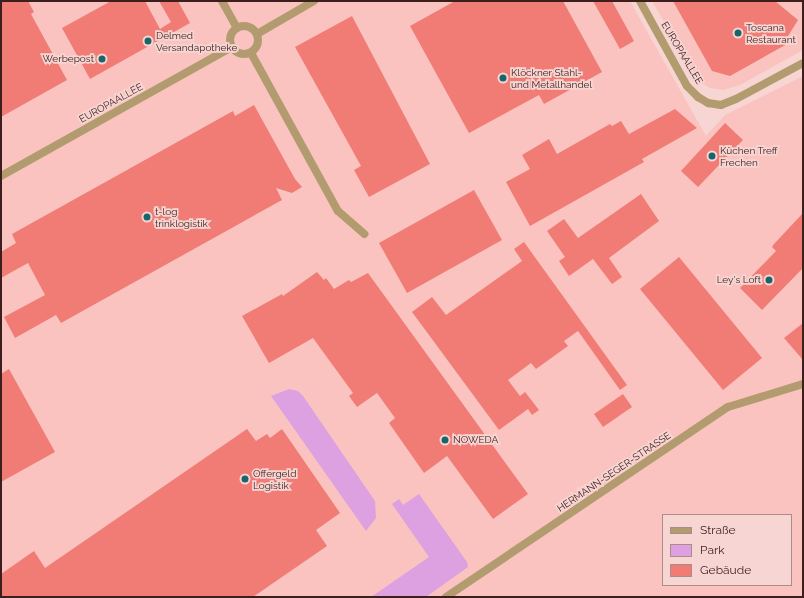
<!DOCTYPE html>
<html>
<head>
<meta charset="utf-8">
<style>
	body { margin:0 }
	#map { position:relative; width:804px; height:598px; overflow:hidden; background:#f7d5d2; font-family:Raleway,sans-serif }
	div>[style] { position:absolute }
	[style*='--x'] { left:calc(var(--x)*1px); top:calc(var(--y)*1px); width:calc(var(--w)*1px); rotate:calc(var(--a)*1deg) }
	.built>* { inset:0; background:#fac3bf }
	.green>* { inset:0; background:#dda1e2 }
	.building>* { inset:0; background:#f17c76 }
	.street>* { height:8px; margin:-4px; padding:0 4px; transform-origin:4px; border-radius:4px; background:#b29c6f }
	.street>.ring { margin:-4px; padding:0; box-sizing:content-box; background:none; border:8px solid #b29c6f; border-radius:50% }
	.dots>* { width:11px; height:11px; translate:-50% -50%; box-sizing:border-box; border:2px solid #f7d5d2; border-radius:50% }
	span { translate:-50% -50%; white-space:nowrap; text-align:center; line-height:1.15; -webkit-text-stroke:3.5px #f7d5d2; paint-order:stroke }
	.poi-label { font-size:10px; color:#3c1e1c }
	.left { translate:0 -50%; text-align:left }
	.right { translate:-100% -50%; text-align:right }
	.street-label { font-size:10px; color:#3c1e1c }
	.frame { position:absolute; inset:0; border:2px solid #3c1e1c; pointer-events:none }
	.legend { position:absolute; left:662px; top:514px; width:130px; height:72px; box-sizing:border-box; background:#f7d5d2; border:1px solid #ac8c89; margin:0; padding:5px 7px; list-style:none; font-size:12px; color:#3c1e1c }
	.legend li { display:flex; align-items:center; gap:8px; height:20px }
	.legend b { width:20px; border:1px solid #ac8c89 }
</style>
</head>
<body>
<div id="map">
	<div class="built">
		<div style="clip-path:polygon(evenodd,1px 1px,630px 1px,706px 136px,725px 115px,803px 76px,803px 597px,1px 597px,1px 1px,663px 515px,791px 515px,791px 585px,663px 585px,663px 515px)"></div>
		<div style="clip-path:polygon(652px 1px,803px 1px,803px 50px,740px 85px,723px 90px,710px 88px,698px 81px)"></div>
	</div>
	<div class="green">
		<div style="clip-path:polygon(289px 389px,298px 391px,303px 396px,375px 501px,376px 518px,366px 531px,271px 396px)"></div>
		<div style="clip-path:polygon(419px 494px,467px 562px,468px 567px,426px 597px,371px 597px,429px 557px,392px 504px,399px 499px,403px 505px)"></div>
	</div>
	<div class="building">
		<div style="clip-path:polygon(1px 1px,28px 1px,34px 12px,31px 14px,67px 80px,1px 117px)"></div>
		<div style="clip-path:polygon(111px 1px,145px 1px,160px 29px,171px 22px,159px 1px,178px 1px,190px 23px,90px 79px,62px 28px)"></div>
		<div style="clip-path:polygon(455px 1px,563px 1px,602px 72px,544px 104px,539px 95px,469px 133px,410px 26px)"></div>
		<div style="clip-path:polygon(593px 1px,612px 1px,634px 41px,620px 49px)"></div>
		<div style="clip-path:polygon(673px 1px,775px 1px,798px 20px,785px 41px,787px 44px,730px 76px,712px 71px)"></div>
		<div style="clip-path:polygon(352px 16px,430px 164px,369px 197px,354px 170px,361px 166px,295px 47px)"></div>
		<div style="clip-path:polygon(254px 105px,295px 179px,302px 187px,292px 193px,276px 188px,282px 200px,61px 323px,56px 315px,15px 338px,4px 317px,45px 295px,28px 263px,1px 278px,1px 252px,16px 243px,12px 234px,233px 111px,235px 116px)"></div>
		<div style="clip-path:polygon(675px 109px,697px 128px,642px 159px,644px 162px,530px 226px,506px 182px,530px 169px,522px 155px,549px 139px,557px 154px,610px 124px,612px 126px,621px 121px,629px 134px)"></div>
		<div style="clip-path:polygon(725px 123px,743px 140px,698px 187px,681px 171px)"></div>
		<div style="clip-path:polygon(474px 190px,502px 240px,407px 293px,379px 243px)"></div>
		<div style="clip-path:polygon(641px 194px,659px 221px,609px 258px,622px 277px,612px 284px,593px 259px,569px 276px,559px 261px,565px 257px,547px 231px,564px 219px,578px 238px)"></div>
		<div style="clip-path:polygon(803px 213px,803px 268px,762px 310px,740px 288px,776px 251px,772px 247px,774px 244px)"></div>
		<div style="clip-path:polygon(524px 242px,627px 385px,620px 390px,578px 331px,564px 341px,568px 346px,536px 369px,531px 363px,508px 380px,520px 396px,525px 392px,539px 410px,532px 415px,528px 409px,499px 430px,412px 312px,432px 297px,446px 315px,522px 261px,514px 249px)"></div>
		<div style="clip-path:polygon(679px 257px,762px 358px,723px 390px,640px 289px)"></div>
		<div style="clip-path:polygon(317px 272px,324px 280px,326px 278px,334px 289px,349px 280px,351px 282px,368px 273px,528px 494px,493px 519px,447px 456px,424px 473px,389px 423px,395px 418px,377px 393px,357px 407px,349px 396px,353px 393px,313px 338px,269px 363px,242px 316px,282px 294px,283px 296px)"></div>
		<div style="clip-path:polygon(803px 323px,803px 360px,784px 338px)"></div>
		<div style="clip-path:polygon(9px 369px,55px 452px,1px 482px,1px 374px)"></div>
		<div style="clip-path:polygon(623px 394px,632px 407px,603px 427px,594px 414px)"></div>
		<div style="clip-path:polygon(247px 429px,256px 441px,267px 434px,270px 438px,282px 429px,340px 513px,316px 530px,327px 546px,253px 597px,1px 597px,1px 574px,34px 551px,45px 568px)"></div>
	</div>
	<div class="street">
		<div style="--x:222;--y:1;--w:31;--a:61"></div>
		<div style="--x:640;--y:1;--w:97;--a:61.1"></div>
		<div style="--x:687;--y:86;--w:16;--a:45"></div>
		<div style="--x:698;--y:97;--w:12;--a:31"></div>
		<div style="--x:708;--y:103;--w:13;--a:9"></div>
		<div style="--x:721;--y:105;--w:16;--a:-22"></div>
		<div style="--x:736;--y:99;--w:76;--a:-28.2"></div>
		<div class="ring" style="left:230px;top:26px;width:20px;height:20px"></div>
		<div style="--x:257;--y:34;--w:66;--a:-30.1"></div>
		<div style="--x:251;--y:53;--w:180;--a:61.2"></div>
		<div style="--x:338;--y:211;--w:35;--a:41"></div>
		<div style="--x:1;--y:176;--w:265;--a:-29.2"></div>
		<div style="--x:446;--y:597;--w:340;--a:-34"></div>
		<div style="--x:728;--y:407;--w:78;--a:-17"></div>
	</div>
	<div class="dots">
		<div style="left:738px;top:33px;background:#18656c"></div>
		<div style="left:148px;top:41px;background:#18656c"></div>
		<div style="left:102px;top:59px;background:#18656c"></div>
		<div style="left:503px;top:78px;background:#18656c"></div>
		<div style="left:712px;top:156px;background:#18656c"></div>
		<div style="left:147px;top:217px;background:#18656c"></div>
		<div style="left:769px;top:280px;background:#18656c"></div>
		<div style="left:445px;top:440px;background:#18656c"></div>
		<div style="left:245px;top:479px;background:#18656c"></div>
	</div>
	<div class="poi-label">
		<span class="left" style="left:746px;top:33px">Toscana<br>Restaurant</span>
		<span class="left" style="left:156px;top:41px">Delmed<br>Versandapotheke</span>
		<span class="right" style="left:94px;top:59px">Werbepost</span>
		<span class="left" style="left:511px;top:78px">Klöckner Stahl-<br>und Metallhandel</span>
		<span class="left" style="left:720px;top:156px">Küchen Treff<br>Frechen</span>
		<span class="left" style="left:155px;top:217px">t-log<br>trinklogistik</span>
		<span class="right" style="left:761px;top:280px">Ley's Loft</span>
		<span class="left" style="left:453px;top:440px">NOWEDA</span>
		<span class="left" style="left:253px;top:479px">Offergeld<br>Logistik</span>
	</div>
	<div class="street-label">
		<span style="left:682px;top:53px;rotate:59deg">EUROPAALLEE</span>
		<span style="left:111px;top:103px;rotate:-29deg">EUROPAALLEE</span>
		<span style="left:614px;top:472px;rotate:-34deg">HERMANN-SEGER-STRASSE</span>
	</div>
	<div class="frame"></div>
	<ul class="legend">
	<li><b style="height:5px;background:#b29c6f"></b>Straße</li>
	<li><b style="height:11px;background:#dda1e2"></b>Park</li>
	<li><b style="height:11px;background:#f17c76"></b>Gebäude</li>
	</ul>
</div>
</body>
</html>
